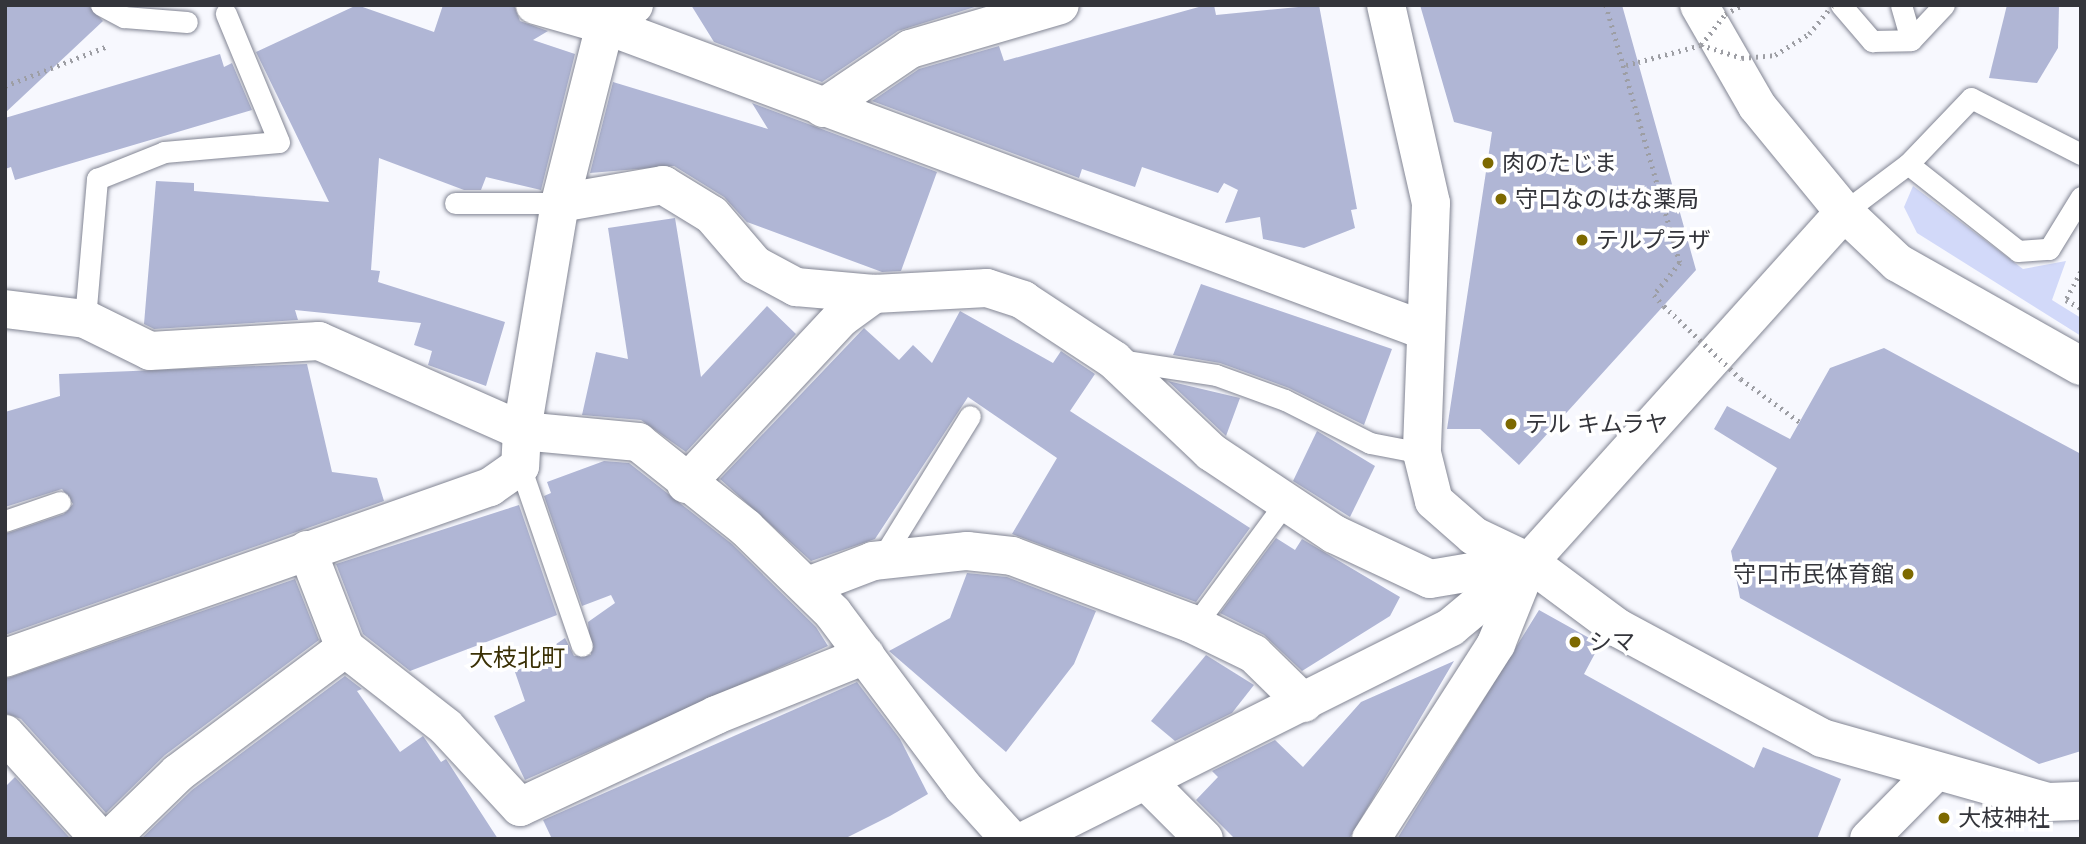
<!DOCTYPE html>
<html>
<head>
<meta charset="utf-8">
<style>
	body { margin:0 }
	#map { position:relative; width:2086px; height:844px; overflow:hidden; background:#f7f8fe; font-family:Montserrat,"Noto Sans JP",sans-serif }
	div>[style] { position:absolute }
	[style*='--x'] { left:calc(var(--x)*1px); top:calc(var(--y)*1px); width:calc(var(--w)*1px); rotate:calc(var(--a)*1deg) }
	.green>* { inset:0; background:#d2d9f9 }
	.building>* { inset:0; background:#b0b6d5 }
	.path>* { height:4.5px; margin-top:-2.25px; transform-origin:0; background:repeating-linear-gradient(90deg,#9d9ea4 0 2px,transparent 0 7px) }
	.roads { filter:drop-shadow(0 0 2px #828593) drop-shadow(0 0 2px #828593) }
	.lane>* { height:21px; margin:-10.5px; padding:0 10.5px; transform-origin:10.5px; border-radius:10.5px; background:#fff }
	.street>* { height:38px; margin:-19px; padding:0 19px; transform-origin:19px; border-radius:19px; background:#fff }
	.secondary>* { height:38px; margin:-19px; padding:0 19px; transform-origin:19px; border-radius:19px; background:#fff }
	.path-bridge>* { height:4.5px; margin-top:-2.25px; transform-origin:0; background:repeating-linear-gradient(90deg,#9d9ea4 0 2px,transparent 0 7px) }
	.dots>* { width:19px; height:19px; translate:-50% -50%; box-sizing:border-box; border:4px solid #fff; border-radius:50% }
	span { translate:-50% -50%; white-space:nowrap; text-align:center; line-height:1.15; -webkit-text-stroke:7px #fff; paint-order:stroke }
	.poi-label { font-size:23px; color:#34353b }
	.left { translate:0 -50%; text-align:left }
	.right { translate:-100% -50%; text-align:right }
	.neighbourhood-label { font-size:24px; color:#3a3005 }
	.frame { position:absolute; inset:0; border:7px solid #34353b; pointer-events:none }
</style>
</head>
<body>
<div id="map">
	<div class="green">
		<div style="clip-path:polygon(1913px 186px,2023px 269px,2066px 261px,2052px 300px,2081px 318px,2081px 336px,1917px 233px,1904px 207px)"></div>
	</div>
	<div class="building">
		<div style="clip-path:polygon(5px 5px,88px 5px,103px 21px,5px 113px)"></div>
		<div style="clip-path:polygon(357px 5px,434px 32px,443px 5px,514px 5px,520px 21px,548px 31px,533px 40px,575px 54px,541px 190px,486px 177px,481px 190px,464px 190px,379px 158px,371px 270px,380px 271px,378px 282px,505px 322px,486px 386px,428px 365px,432px 351px,414px 345px,421px 323px,295px 310px,298px 320px,154px 329px,144px 324px,156px 181px,194px 183px,194px 191px,329px 202px,256px 52px)"></div>
		<div style="clip-path:polygon(691px 5px,981px 5px,898px 31px,822px 82px,714px 42px)"></div>
		<div style="clip-path:polygon(1206px 5px,1214px 5px,1216px 15px,1319px 5px,1357px 209px,1351px 210px,1355px 228px,1304px 248px,1263px 239px,1260px 217px,1225px 223px,1238px 190px,1224px 183px,1218px 193px,1142px 167px,1135px 187px,1082px 169px,1079px 178px,872px 101px,919px 69px,999px 46px,1004px 61px)"></div>
		<div style="clip-path:polygon(1420px 5px,1622px 5px,1696px 270px,1519px 465px,1480px 429px,1447px 429px,1492px 132px,1454px 122px)"></div>
		<div style="clip-path:polygon(2007px 5px,2059px 5px,2058px 48px,2037px 83px,1989px 78px)"></div>
		<div style="clip-path:polygon(220px 54px,224px 67px,232px 63px,252px 110px,15px 180px,11px 167px,5px 169px,5px 118px)"></div>
		<div style="clip-path:polygon(613px 82px,768px 129px,752px 103px,937px 172px,901px 271px,882px 272px,747px 222px,754px 230px,724px 197px,674px 166px,590px 173px)"></div>
		<div style="clip-path:polygon(675px 218px,701px 377px,767px 306px,796px 334px,686px 452px,641px 420px,582px 415px,596px 352px,628px 359px,608px 228px)"></div>
		<div style="clip-path:polygon(1201px 284px,1392px 349px,1364px 425px,1289px 388px,1220px 363px,1173px 355px)"></div>
		<div style="clip-path:polygon(960px 311px,1053px 363px,1061px 351px,1095px 374px,1070px 411px,1250px 528px,1196px 602px,1012px 534px,1057px 458px,968px 397px,875px 539px,811px 561px,720px 479px,864px 328px,899px 360px,913px 345px,932px 363px)"></div>
		<div style="clip-path:polygon(1884px 348px,2081px 454px,2081px 751px,2039px 764px,1740px 598px,1731px 551px,1777px 468px,1714px 429px,1727px 406px,1790px 439px,1830px 368px)"></div>
		<div style="clip-path:polygon(307px 364px,332px 472px,377px 478px,384px 501px,5px 635px,5px 534px,64px 514px,73px 504px,62px 489px,5px 507px,5px 412px,60px 396px,59px 374px)"></div>
		<div style="clip-path:polygon(1168px 381px,1240px 398px,1226px 436px,1225px 435px)"></div>
		<div style="clip-path:polygon(1317px 431px,1375px 466px,1350px 517px,1293px 481px)"></div>
		<div style="clip-path:polygon(604px 461px,629px 463px,732px 544px,816px 627px,828px 646px,525px 780px,494px 716px,525px 701px,515px 672px,565px 638px,574px 656px,591px 655px,588px 622px,615px 603px,611px 595px,582px 606px,544px 496px,551px 493px,547px 482px)"></div>
		<div style="clip-path:polygon(519px 505px,557px 615px,410px 671px,363px 634px,336px 564px)"></div>
		<div style="clip-path:polygon(1276px 538px,1295px 550px,1302px 539px,1400px 597px,1390px 616px,1302px 671px,1264px 635px,1220px 613px)"></div>
		<div style="clip-path:polygon(967px 573px,1007px 577px,1096px 611px,1074px 664px,1006px 752px,889px 651px,950px 618px)"></div>
		<div style="clip-path:polygon(295px 579px,319px 640px,165px 755px,106px 813px,21px 719px,5px 713px,5px 679px)"></div>
		<div style="clip-path:polygon(1539px 610px,1600px 644px,1584px 674px,1754px 768px,1763px 747px,1841px 779px,1817px 839px,1397px 839px)"></div>
		<div style="clip-path:polygon(1206px 655px,1254px 685px,1232px 713px,1175px 741px,1151px 721px)"></div>
		<div style="clip-path:polygon(1454px 661px,1349px 839px,1235px 839px,1196px 800px,1218px 777px,1212px 771px,1275px 740px,1303px 767px,1361px 702px)"></div>
		<div style="clip-path:polygon(345px 676px,362px 689px,357px 691px,400px 752px,423px 736px,441px 762px,446px 759px,498px 839px,143px 837px,192px 790px)"></div>
		<div style="clip-path:polygon(857px 682px,900px 739px,928px 794px,890px 816px,844px 839px,552px 839px,543px 820px)"></div>
		<div style="clip-path:polygon(15px 777px,69px 837px,67px 839px,5px 839px,5px 787px)"></div>
	</div>
	<div class="path">
		<div style="--x:1606;--y:5;--w:268;--a:74"></div>
		<div style="--x:1680;--y:263;--w:41;--a:129.1"></div>
		<div style="--x:1654;--y:295;--w:15;--a:48"></div>
		<div style="--x:1626;--y:65;--w:12;--a:-14"></div>
		<div style="--x:5;--y:86;--w:110;--a:-21.2"></div>
		<div style="--x:2081;--y:272;--w:32;--a:118"></div>
		<div style="--x:2066;--y:300;--w:17;--a:28"></div>
	</div>
	<div class="roads">
		<div class="lane">
			<div style="--x:101;--y:5;--w:26;--a:28"></div>
			<div style="--x:124;--y:17;--w:63;--a:4.5"></div>
			<div style="--x:1841;--y:5;--w:48;--a:49.3"></div>
			<div style="--x:1872;--y:41;--w:39;--a:-1"></div>
			<div style="--x:1911;--y:40;--w:48;--a:-46.7"></div>
			<div style="--x:1901;--y:5;--w:36;--a:74"></div>
			<div style="--x:1908;--y:164;--w:140;--a:38.3"></div>
			<div style="--x:2018;--y:251;--w:31;--a:-4"></div>
			<div style="--x:2049;--y:249;--w:61;--a:-58.4"></div>
			<div style="--x:455;--y:203;--w:105;--a:0"></div>
			<div style="--x:1844;--y:212;--w:80;--a:-36.9"></div>
			<div style="--x:1908;--y:164;--w:91;--a:-46.3"></div>
			<div style="--x:1971;--y:98;--w:123;--a:27"></div>
			<div style="--x:85;--y:319;--w:141;--a:-85.1"></div>
			<div style="--x:97;--y:179;--w:72;--a:-21.9"></div>
			<div style="--x:164;--y:152;--w:115;--a:-5"></div>
			<div style="--x:279;--y:142;--w:139;--a:-112.5"></div>
			<div style="--x:1119;--y:360;--w:98;--a:8.8"></div>
			<div style="--x:1216;--y:375;--w:73;--a:19.9"></div>
			<div style="--x:1285;--y:400;--w:95;--a:26.8"></div>
			<div style="--x:1370;--y:443;--w:53;--a:10.9"></div>
			<div style="--x:520;--y:466;--w:190;--a:71"></div>
			<div style="--x:5;--y:521;--w:58;--a:-19.1"></div>
			<div style="--x:881;--y:560;--w:169;--a:-58.3"></div>
			<div style="--x:1195;--y:625;--w:152;--a:-53.6"></div>
		</div>
		<div class="street">
			<div style="--x:535;--y:5;--w:73;--a:15.9"></div>
			<div style="--x:605;--y:25;--w:876;--a:20.44"></div>
			<div style="--x:634;--y:5;--w:35;--a:145"></div>
			<div style="--x:605;--y:25;--w:184;--a:104.2"></div>
			<div style="--x:560;--y:203;--w:105;--a:-9.9"></div>
			<div style="--x:663;--y:185;--w:57;--a:31.5"></div>
			<div style="--x:712;--y:215;--w:66;--a:49.3"></div>
			<div style="--x:755;--y:265;--w:47;--a:28.2"></div>
			<div style="--x:796;--y:287;--w:78;--a:5.1"></div>
			<div style="--x:874;--y:294;--w:113;--a:-3"></div>
			<div style="--x:987;--y:288;--w:38;--a:18"></div>
			<div style="--x:1023;--y:300;--w:109;--a:33.4"></div>
			<div style="--x:1114;--y:360;--w:134;--a:43.5"></div>
			<div style="--x:1211;--y:452;--w:148;--a:33.7"></div>
			<div style="--x:1334;--y:534;--w:106;--a:25.1"></div>
			<div style="--x:1430;--y:579;--w:100;--a:-9.7"></div>
			<div style="--x:1386;--y:5;--w:203;--a:77.2"></div>
			<div style="--x:1431;--y:203;--w:250;--a:92.1"></div>
			<div style="--x:1422;--y:453;--w:49;--a:76"></div>
			<div style="--x:1434;--y:501;--w:53;--a:41.2"></div>
			<div style="--x:1474;--y:536;--w:61;--a:25.3"></div>
			<div style="--x:1529;--y:562;--w:111;--a:36.6"></div>
			<div style="--x:1618;--y:628;--w:232;--a:28.3"></div>
			<div style="--x:1822;--y:738;--w:235;--a:15.8"></div>
			<div style="--x:2048;--y:802;--w:33;--a:-2"></div>
			<div style="--x:823;--y:108;--w:105;--a:-34.1"></div>
			<div style="--x:910;--y:49;--w:156;--a:-16.3"></div>
			<div style="--x:560;--y:203;--w:231;--a:99.5"></div>
			<div style="--x:522;--y:431;--w:117;--a:5.4"></div>
			<div style="--x:638;--y:442;--w:138;--a:38.5"></div>
			<div style="--x:746;--y:528;--w:122;--a:44.3"></div>
			<div style="--x:833;--y:613;--w:217;--a:53.2"></div>
			<div style="--x:963;--y:787;--w:70;--a:47.9"></div>
			<div style="--x:5;--y:309;--w:81;--a:7.1"></div>
			<div style="--x:85;--y:319;--w:72;--a:26.2"></div>
			<div style="--x:150;--y:351;--w:169;--a:-3.4"></div>
			<div style="--x:319;--y:341;--w:222;--a:23.9"></div>
			<div style="--x:522;--y:431;--w:35;--a:93"></div>
			<div style="--x:520;--y:466;--w:37;--a:145"></div>
			<div style="--x:490;--y:487;--w:514;--a:160.58"></div>
			<div style="--x:686;--y:484;--w:227;--a:-47"></div>
			<div style="--x:841;--y:318;--w:41;--a:-36"></div>
			<div style="--x:307;--y:550;--w:105;--a:68.8"></div>
			<div style="--x:345;--y:648;--w:128;--a:38"></div>
			<div style="--x:446;--y:727;--w:109;--a:47.2"></div>
			<div style="--x:520;--y:807;--w:217;--a:-25.1"></div>
			<div style="--x:716;--y:715;--w:161;--a:-21.9"></div>
			<div style="--x:808;--y:586;--w:70;--a:-21"></div>
			<div style="--x:873;--y:561;--w:95;--a:-6.1"></div>
			<div style="--x:967;--y:551;--w:45;--a:6.3"></div>
			<div style="--x:1012;--y:556;--w:190;--a:20.6"></div>
			<div style="--x:1190;--y:623;--w:71;--a:25.8"></div>
			<div style="--x:1254;--y:654;--w:70;--a:44.4"></div>
			<div style="--x:5;--y:734;--w:142;--a:47.9"></div>
			<div style="--x:1148;--y:783;--w:79;--a:45"></div>
			<div style="--x:110;--y:839;--w:95;--a:-44.1"></div>
			<div style="--x:178;--y:773;--w:209;--a:-36.8"></div>
			<div style="--x:1371;--y:839;--w:232;--a:-57.3"></div>
			<div style="--x:1496;--y:644;--w:88;--a:-68.1"></div>
			<div style="--x:1869;--y:839;--w:95;--a:-45.4"></div>
		</div>
		<div class="secondary">
			<div style="--x:1699;--y:5;--w:116;--a:60.1"></div>
			<div style="--x:1757;--y:106;--w:137;--a:50.6"></div>
			<div style="--x:1844;--y:212;--w:74;--a:43.4"></div>
			<div style="--x:1898;--y:263;--w:210;--a:29.4"></div>
			<div style="--x:1028;--y:839;--w:473;--a:-26.6"></div>
			<div style="--x:1451;--y:627;--w:102;--a:-39.8"></div>
			<div style="--x:1529;--y:562;--w:471;--a:-48"></div>
		</div>
	</div>
	<div class="path-bridge">
		<div style="--x:1701;--y:45;--w:43;--a:17.6"></div>
		<div style="--x:1742;--y:58;--w:33;--a:-5"></div>
		<div style="--x:1775;--y:55;--w:40;--a:-32"></div>
		<div style="--x:1809;--y:34;--w:36;--a:-51"></div>
		<div style="--x:1638;--y:62;--w:65;--a:-15.1"></div>
		<div style="--x:1701;--y:45;--w:39;--a:-52"></div>
		<div style="--x:1725;--y:14;--w:20;--a:-27"></div>
		<div style="--x:1664;--y:306;--w:106;--a:43.5"></div>
		<div style="--x:1741;--y:379;--w:73;--a:36.1"></div>
	</div>
	<div class="dots">
		<div style="left:1488px;top:163px;background:#7d6900"></div>
		<div style="left:1501px;top:199px;background:#7d6900"></div>
		<div style="left:1582px;top:240px;background:#7d6900"></div>
		<div style="left:1511px;top:424px;background:#7d6900"></div>
		<div style="left:1908px;top:574px;background:#7d6900"></div>
		<div style="left:1575px;top:642px;background:#7d6900"></div>
		<div style="left:1944px;top:818px;background:#7d6900"></div>
	</div>
	<div class="poi-label">
		<span class="left" style="left:1502px;top:163px">肉のたじま</span>
		<span class="left" style="left:1515px;top:199px">守口なのはな薬局</span>
		<span class="left" style="left:1596px;top:240px">テルプラザ</span>
		<span class="left" style="left:1525px;top:424px">テル キムラヤ</span>
		<span class="right" style="left:1894px;top:574px">守口市民体育館</span>
		<span class="left" style="left:1589px;top:642px">シマ</span>
		<span class="left" style="left:1958px;top:818px">大枝神社</span>
	</div>
	<div class="neighbourhood-label">
		<span style="left:517px;top:658px">大枝北町</span>
	</div>
	<div class="frame"></div>
</div>
</body>
</html>
